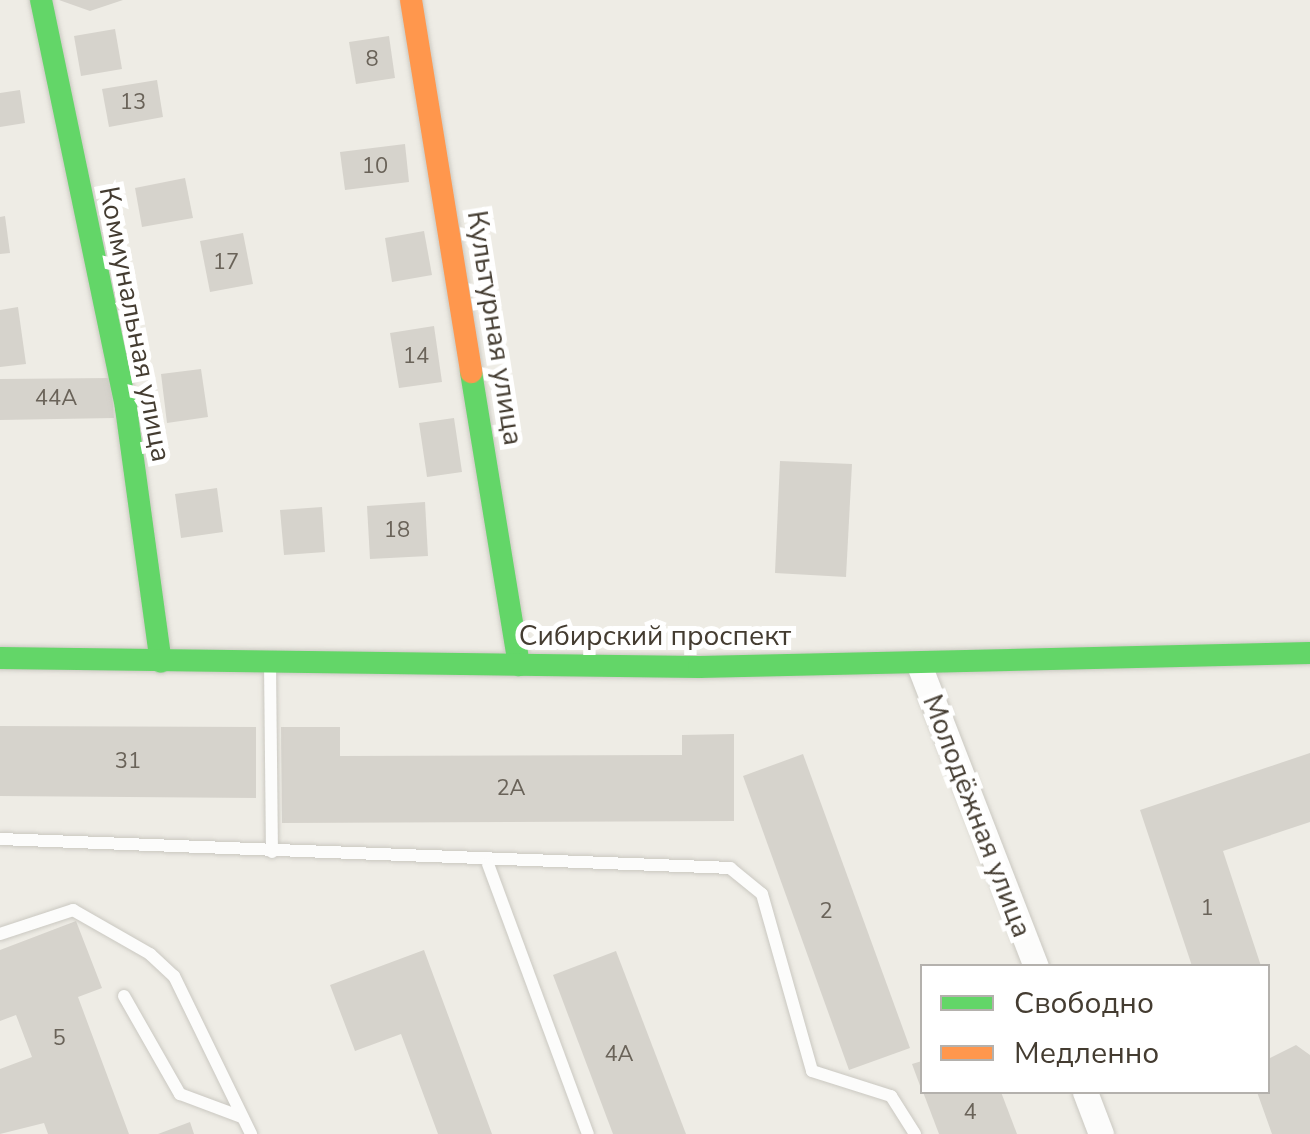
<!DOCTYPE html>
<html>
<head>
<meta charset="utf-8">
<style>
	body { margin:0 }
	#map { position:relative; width:1310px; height:1134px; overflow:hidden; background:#eeece5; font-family:"Nunito Sans",sans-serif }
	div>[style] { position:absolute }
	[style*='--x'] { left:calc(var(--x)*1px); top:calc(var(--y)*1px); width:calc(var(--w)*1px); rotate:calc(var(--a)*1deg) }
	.building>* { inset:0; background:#d6d3cc }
	.roads { filter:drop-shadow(0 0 2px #cac8c1) drop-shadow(0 0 2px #cac8c1) }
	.lane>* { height:12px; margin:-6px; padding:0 6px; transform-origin:6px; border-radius:6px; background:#fcfcfb }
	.street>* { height:25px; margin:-12.5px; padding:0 12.5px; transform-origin:12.5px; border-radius:12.5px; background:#fcfcfb }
	.fast>* { height:22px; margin:-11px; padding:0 11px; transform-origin:11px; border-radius:11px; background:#63d668 }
	.slow>* { height:22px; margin:-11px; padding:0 11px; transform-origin:11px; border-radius:11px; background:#ff974d }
	span { translate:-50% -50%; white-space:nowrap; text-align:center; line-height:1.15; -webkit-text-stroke:10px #fff; paint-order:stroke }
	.number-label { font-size:22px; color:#6a6359 }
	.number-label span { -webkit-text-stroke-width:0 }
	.street-label { font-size:28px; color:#443c31 }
	.legend { position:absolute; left:920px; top:964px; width:350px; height:130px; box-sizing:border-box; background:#fff; border:2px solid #b4b1ad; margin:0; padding:12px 18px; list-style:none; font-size:30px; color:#443c31 }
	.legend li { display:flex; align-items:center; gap:20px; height:50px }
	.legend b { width:50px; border:2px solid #b4b1ad }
</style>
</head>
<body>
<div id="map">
	<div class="building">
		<div style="clip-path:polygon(59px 0,123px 0,90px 11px)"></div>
		<div style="clip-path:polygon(115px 29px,122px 69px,81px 76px,74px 36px)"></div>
		<div style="clip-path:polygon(389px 36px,395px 78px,356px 84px,349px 42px)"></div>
		<div style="clip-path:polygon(157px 80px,163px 117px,109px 127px,102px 89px)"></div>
		<div style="clip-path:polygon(20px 90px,25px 123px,0 127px,0 93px)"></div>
		<div style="clip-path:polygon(405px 144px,409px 182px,345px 190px,340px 152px)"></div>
		<div style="clip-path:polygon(185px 178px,193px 218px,142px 227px,135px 188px)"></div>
		<div style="clip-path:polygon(5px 216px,10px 253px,0 254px,0 217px)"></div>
		<div style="clip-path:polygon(424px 231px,432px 275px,392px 282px,385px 238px)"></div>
		<div style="clip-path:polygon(243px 233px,253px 284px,210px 292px,200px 241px)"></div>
		<div style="clip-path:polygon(18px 307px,26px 364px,0 367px,0 310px)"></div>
		<div style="clip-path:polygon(434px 326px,442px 382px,399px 388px,390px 333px)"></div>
		<div style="clip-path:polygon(201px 369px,208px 417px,167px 423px,161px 374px)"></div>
		<div style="clip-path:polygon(111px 378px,114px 418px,0 420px,0 379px)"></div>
		<div style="clip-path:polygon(454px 418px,462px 472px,427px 477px,419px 423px)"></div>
		<div style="clip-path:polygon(780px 461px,852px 464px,846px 577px,775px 573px)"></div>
		<div style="clip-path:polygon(217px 488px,223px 532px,181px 538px,175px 494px)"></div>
		<div style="clip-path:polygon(425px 502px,428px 556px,370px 559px,367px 506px)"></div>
		<div style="clip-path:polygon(322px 507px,325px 552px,284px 555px,280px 510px)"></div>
		<div style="clip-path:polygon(0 726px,256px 727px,256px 798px,0 796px)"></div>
		<div style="clip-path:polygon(281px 727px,340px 727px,340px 756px,682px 755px,682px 735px,734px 734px,734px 821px,282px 823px)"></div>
		<div style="clip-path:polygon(1310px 753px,1310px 822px,1223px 851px,1261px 966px,1192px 966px,1140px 810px)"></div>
		<div style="clip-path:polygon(803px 754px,910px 1048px,849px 1070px,743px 776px)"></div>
		<div style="clip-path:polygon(76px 921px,102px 988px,78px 997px,129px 1134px,48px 1134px,44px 1123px,0 1134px,0 1069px,32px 1057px,16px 1015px,0 1021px,0 950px)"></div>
		<div style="clip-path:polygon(424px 950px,492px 1134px,438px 1134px,401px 1034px,355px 1051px,330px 985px)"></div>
		<div style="clip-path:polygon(616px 951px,686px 1134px,613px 1134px,553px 975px)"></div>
		<div style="clip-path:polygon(1296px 1045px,1310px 1055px,1310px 1134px,1272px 1134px,1257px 1092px,1268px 1092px,1268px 1059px)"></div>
		<div style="clip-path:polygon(922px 1061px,922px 1091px,912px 1064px)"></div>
		<div style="clip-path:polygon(923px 1092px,1001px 1092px,1017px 1134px,939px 1134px)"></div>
		<div style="clip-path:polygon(190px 1122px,194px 1134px,158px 1134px)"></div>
	</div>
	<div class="roads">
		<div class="lane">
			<div style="--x:270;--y:664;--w:188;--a:89.4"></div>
			<div style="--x:0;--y:839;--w:731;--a:2.27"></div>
			<div style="--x:730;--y:868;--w:41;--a:39.1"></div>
			<div style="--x:762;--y:894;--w:184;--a:74.2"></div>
			<div style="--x:812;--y:1071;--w:83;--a:17.6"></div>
			<div style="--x:891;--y:1096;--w:45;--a:57.7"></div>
			<div style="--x:488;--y:864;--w:288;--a:69.7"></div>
			<div style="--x:0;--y:934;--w:77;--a:-18.2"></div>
			<div style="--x:73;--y:910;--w:89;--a:29.7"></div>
			<div style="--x:150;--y:954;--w:33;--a:43"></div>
			<div style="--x:174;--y:976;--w:176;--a:64"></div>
			<div style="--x:124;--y:996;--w:113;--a:60.3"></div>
			<div style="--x:180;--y:1094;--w:66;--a:20.4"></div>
		</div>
		<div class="street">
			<div style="--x:919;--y:665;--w:323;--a:68.8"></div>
			<div style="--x:1085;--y:1092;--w:45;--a:69.1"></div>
		</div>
		<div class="fast">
			<div style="--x:41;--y:0;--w:417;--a:78.2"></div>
			<div style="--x:126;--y:408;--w:256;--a:82.2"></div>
			<div style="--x:471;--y:372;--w:297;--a:80.7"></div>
			<div style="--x:0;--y:658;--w:699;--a:0.74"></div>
			<div style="--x:699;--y:667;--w:611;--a:-1.31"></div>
		</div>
		<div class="slow">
			<div style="--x:411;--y:0;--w:377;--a:80.8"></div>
		</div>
	</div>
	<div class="number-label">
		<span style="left:372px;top:60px">8</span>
		<span style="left:133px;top:103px">13</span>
		<span style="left:375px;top:167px">10</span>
		<span style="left:226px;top:263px">17</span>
		<span style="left:416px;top:357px">14</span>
		<span style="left:56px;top:399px">44А</span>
		<span style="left:397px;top:531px">18</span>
		<span style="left:128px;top:762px">31</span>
		<span style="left:511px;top:789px">2А</span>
		<span style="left:1207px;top:909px">1</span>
		<span style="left:826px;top:912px">2</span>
		<span style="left:59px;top:1039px">5</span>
		<span style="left:619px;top:1055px">4А</span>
		<span style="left:970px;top:1113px">4</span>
	</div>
	<div class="street-label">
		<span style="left:135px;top:324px;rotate:79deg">Коммунальная улица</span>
		<span style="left:495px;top:328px;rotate:81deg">Культурная улица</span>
		<span style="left:655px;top:636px">Сибирский проспект</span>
		<span style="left:977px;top:816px;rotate:69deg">Молодёжная улица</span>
	</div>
	<ul class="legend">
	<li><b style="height:12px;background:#63d668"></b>Свободно</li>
	<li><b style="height:12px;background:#ff974d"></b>Медленно</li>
	</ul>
</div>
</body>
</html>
